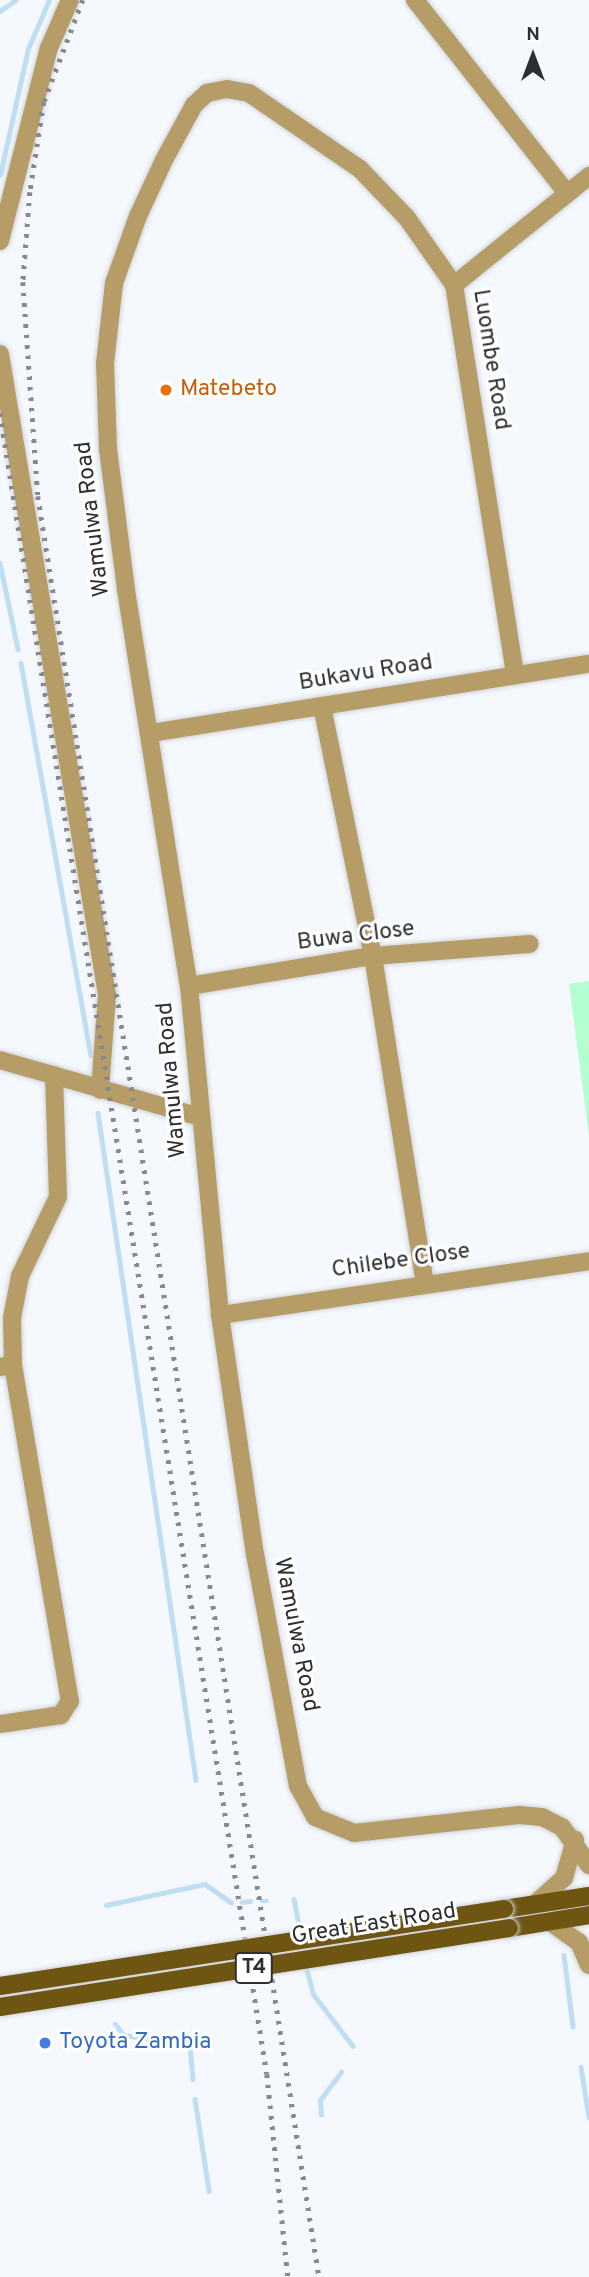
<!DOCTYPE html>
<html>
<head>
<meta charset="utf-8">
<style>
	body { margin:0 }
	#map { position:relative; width:589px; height:2277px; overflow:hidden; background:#f5f9fe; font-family:Overpass,sans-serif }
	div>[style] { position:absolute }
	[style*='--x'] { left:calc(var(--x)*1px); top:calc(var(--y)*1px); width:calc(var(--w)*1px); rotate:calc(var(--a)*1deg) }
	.green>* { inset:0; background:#b4fed2 }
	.stream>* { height:4.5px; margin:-2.25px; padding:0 2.25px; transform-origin:2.25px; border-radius:2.25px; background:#bfdef4 }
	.roads { filter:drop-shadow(0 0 2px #d1d5d9) drop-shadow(0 0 2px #d1d5d9) }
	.minor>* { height:18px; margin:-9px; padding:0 9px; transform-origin:9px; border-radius:9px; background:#b69d68 }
	.major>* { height:18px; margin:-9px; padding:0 9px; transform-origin:9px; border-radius:9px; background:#6f5512 }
	.rail>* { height:4.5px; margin-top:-2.25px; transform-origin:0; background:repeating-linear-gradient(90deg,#87898d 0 3.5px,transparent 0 10.5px) }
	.bridges { filter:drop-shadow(0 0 2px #d1d5d9) drop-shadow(0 0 2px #d1d5d9) }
	.major-bridge>* { height:18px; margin:-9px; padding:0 9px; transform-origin:9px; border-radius:9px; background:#6f5512 }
	.dots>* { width:19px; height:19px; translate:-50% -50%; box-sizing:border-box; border:4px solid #fff; border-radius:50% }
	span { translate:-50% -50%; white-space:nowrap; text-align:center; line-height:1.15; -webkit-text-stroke:6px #fff; paint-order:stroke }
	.shield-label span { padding:2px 5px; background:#fff; border:2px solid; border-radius:5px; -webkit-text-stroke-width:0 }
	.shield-label { font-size:21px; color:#2d2f31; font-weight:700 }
	.street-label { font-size:23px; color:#2d2f31 }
	.food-label { font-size:23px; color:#c56008 }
	.left { translate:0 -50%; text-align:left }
	.shop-label { font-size:23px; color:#366cbe }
	.north { position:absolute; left:498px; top:21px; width:70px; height:70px; -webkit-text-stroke:5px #fff; paint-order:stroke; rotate:0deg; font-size:19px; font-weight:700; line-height:28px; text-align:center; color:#2d2f31 }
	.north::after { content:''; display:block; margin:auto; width:24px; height:32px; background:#2d2f31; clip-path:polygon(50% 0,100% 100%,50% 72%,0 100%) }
</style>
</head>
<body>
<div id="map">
	<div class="green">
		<div style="clip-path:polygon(589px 981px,589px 1136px,569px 984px)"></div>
	</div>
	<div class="stream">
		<div style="--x:0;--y:11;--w:19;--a:-35"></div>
		<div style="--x:0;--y:175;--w:129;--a:-77.5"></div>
		<div style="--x:28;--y:49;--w:53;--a:-66.8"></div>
		<div style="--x:0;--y:563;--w:88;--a:78.2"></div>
		<div style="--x:21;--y:663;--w:398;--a:79.9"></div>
		<div style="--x:98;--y:1113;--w:674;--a:81.64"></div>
		<div style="--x:294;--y:1899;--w:38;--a:79"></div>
		<div style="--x:262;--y:1901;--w:5;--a:0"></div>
		<div style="--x:242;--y:1902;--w:8;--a:-7"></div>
		<div style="--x:106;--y:1905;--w:101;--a:-12"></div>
		<div style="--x:205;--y:1884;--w:32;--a:35"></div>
		<div style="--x:564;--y:1955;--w:72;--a:82.8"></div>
		<div style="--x:306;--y:1966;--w:30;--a:75"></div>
		<div style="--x:314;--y:1995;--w:64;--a:52.6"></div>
		<div style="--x:115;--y:2024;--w:14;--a:51"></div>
		<div style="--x:124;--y:2035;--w:67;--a:8.6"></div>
		<div style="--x:190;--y:2045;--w:34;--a:85"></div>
		<div style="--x:581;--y:2067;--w:51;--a:80.9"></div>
		<div style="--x:195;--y:2099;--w:93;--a:81.3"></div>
		<div style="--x:321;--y:2115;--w:15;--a:-94"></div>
		<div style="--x:320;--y:2100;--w:35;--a:-53"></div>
	</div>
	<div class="roads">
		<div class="minor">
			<div style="--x:415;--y:0;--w:246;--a:51.8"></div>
			<div style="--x:0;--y:241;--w:199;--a:-75.8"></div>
			<div style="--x:49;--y:48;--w:52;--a:-66.4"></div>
			<div style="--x:454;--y:285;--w:174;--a:-38.9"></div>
			<div style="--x:0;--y:354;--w:650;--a:80.52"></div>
			<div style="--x:107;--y:995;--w:95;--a:94.2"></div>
			<div style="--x:515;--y:674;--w:394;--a:-98.9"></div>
			<div style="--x:454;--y:285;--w:82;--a:-125"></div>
			<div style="--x:407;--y:218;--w:68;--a:-133.8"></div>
			<div style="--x:360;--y:169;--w:135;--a:-145.6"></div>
			<div style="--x:249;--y:93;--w:22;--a:-170"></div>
			<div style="--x:227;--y:89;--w:20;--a:169"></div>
			<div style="--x:207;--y:93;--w:18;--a:137"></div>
			<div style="--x:194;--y:105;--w:63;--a:118.6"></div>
			<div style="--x:164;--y:160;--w:62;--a:114.9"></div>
			<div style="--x:138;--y:216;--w:71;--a:109.7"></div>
			<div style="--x:114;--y:283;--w:81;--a:96.4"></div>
			<div style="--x:105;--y:363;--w:86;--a:88"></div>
			<div style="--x:108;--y:449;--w:142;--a:82.7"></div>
			<div style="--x:126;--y:590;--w:401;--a:81"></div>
			<div style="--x:189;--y:986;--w:330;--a:84.6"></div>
			<div style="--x:220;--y:1315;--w:242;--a:81.7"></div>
			<div style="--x:255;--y:1554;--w:236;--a:79.5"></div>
			<div style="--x:298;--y:1786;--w:35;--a:61"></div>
			<div style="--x:315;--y:1817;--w:42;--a:22.3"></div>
			<div style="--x:354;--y:1833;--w:166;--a:-6.2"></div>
			<div style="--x:519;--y:1815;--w:23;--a:5"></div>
			<div style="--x:542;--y:1817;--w:22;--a:27"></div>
			<div style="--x:562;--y:1827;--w:47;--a:54.6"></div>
			<div style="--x:322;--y:706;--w:255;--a:78.5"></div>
			<div style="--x:373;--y:956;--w:331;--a:81"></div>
			<div style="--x:151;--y:733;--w:443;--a:-9"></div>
			<div style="--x:189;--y:986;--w:186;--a:-9.3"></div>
			<div style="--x:373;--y:956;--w:157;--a:-4.4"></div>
			<div style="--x:0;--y:1060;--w:208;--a:15.9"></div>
			<div style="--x:220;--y:1315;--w:373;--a:-8.3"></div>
			<div style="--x:13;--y:1365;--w:47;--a:-91.2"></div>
			<div style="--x:12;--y:1318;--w:43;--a:-79.2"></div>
			<div style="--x:20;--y:1276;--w:88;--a:-64.3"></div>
			<div style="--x:58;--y:1197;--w:122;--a:-91.9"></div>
			<div style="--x:0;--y:1367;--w:13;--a:-9"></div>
			<div style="--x:13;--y:1365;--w:341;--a:80.4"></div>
			<div style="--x:70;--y:1701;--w:17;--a:123"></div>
			<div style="--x:61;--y:1715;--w:62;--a:171.6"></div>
			<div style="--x:535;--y:1904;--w:39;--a:-42"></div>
			<div style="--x:564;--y:1878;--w:40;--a:-74"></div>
			<div style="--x:550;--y:1922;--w:35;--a:35"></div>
			<div style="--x:579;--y:1942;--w:25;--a:67"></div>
		</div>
		<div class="major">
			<div style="--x:504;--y:1909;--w:86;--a:-8.7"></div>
			<div style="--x:509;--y:1928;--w:81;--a:-9.2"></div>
		</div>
	</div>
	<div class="rail">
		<div style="--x:83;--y:0;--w:109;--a:110.9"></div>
		<div style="--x:44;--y:102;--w:91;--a:98.8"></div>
		<div style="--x:30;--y:192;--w:90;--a:94.4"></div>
		<div style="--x:23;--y:282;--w:215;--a:86"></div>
		<div style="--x:38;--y:496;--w:1803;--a:81.03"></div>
		<div style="--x:0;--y:413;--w:1682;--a:80.87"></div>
		<div style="--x:267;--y:2074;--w:204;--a:84.1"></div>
	</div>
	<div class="bridges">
		<div class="major-bridge">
			<div style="--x:0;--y:1986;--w:510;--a:-8.69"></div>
			<div style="--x:0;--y:2007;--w:515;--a:-8.82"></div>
		</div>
	</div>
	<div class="dots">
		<div style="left:166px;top:390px;background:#e8710a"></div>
		<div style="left:45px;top:2043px;background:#3f7fe0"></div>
	</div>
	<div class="shield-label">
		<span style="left:254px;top:1968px">T4</span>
	</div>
	<div class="street-label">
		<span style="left:490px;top:360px;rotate:81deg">Luombe Road</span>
		<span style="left:94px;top:519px;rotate:-97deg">Wamulwa Road</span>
		<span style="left:366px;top:674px;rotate:-9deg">Bukavu Road</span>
		<span style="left:356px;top:937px;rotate:-7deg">Buwa Close</span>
		<span style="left:173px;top:1080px;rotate:-95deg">Wamulwa Road</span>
		<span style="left:401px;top:1262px;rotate:-8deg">Chilebe Close</span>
		<span style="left:295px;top:1635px;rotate:79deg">Wamulwa Road</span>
		<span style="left:374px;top:1925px;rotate:-9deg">Great East Road</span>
	</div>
	<div class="food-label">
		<span class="left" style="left:180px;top:390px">Matebeto</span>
	</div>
	<div class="shop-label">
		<span class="left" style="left:59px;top:2043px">Toyota Zambia</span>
	</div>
	<div class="north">N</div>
</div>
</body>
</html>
